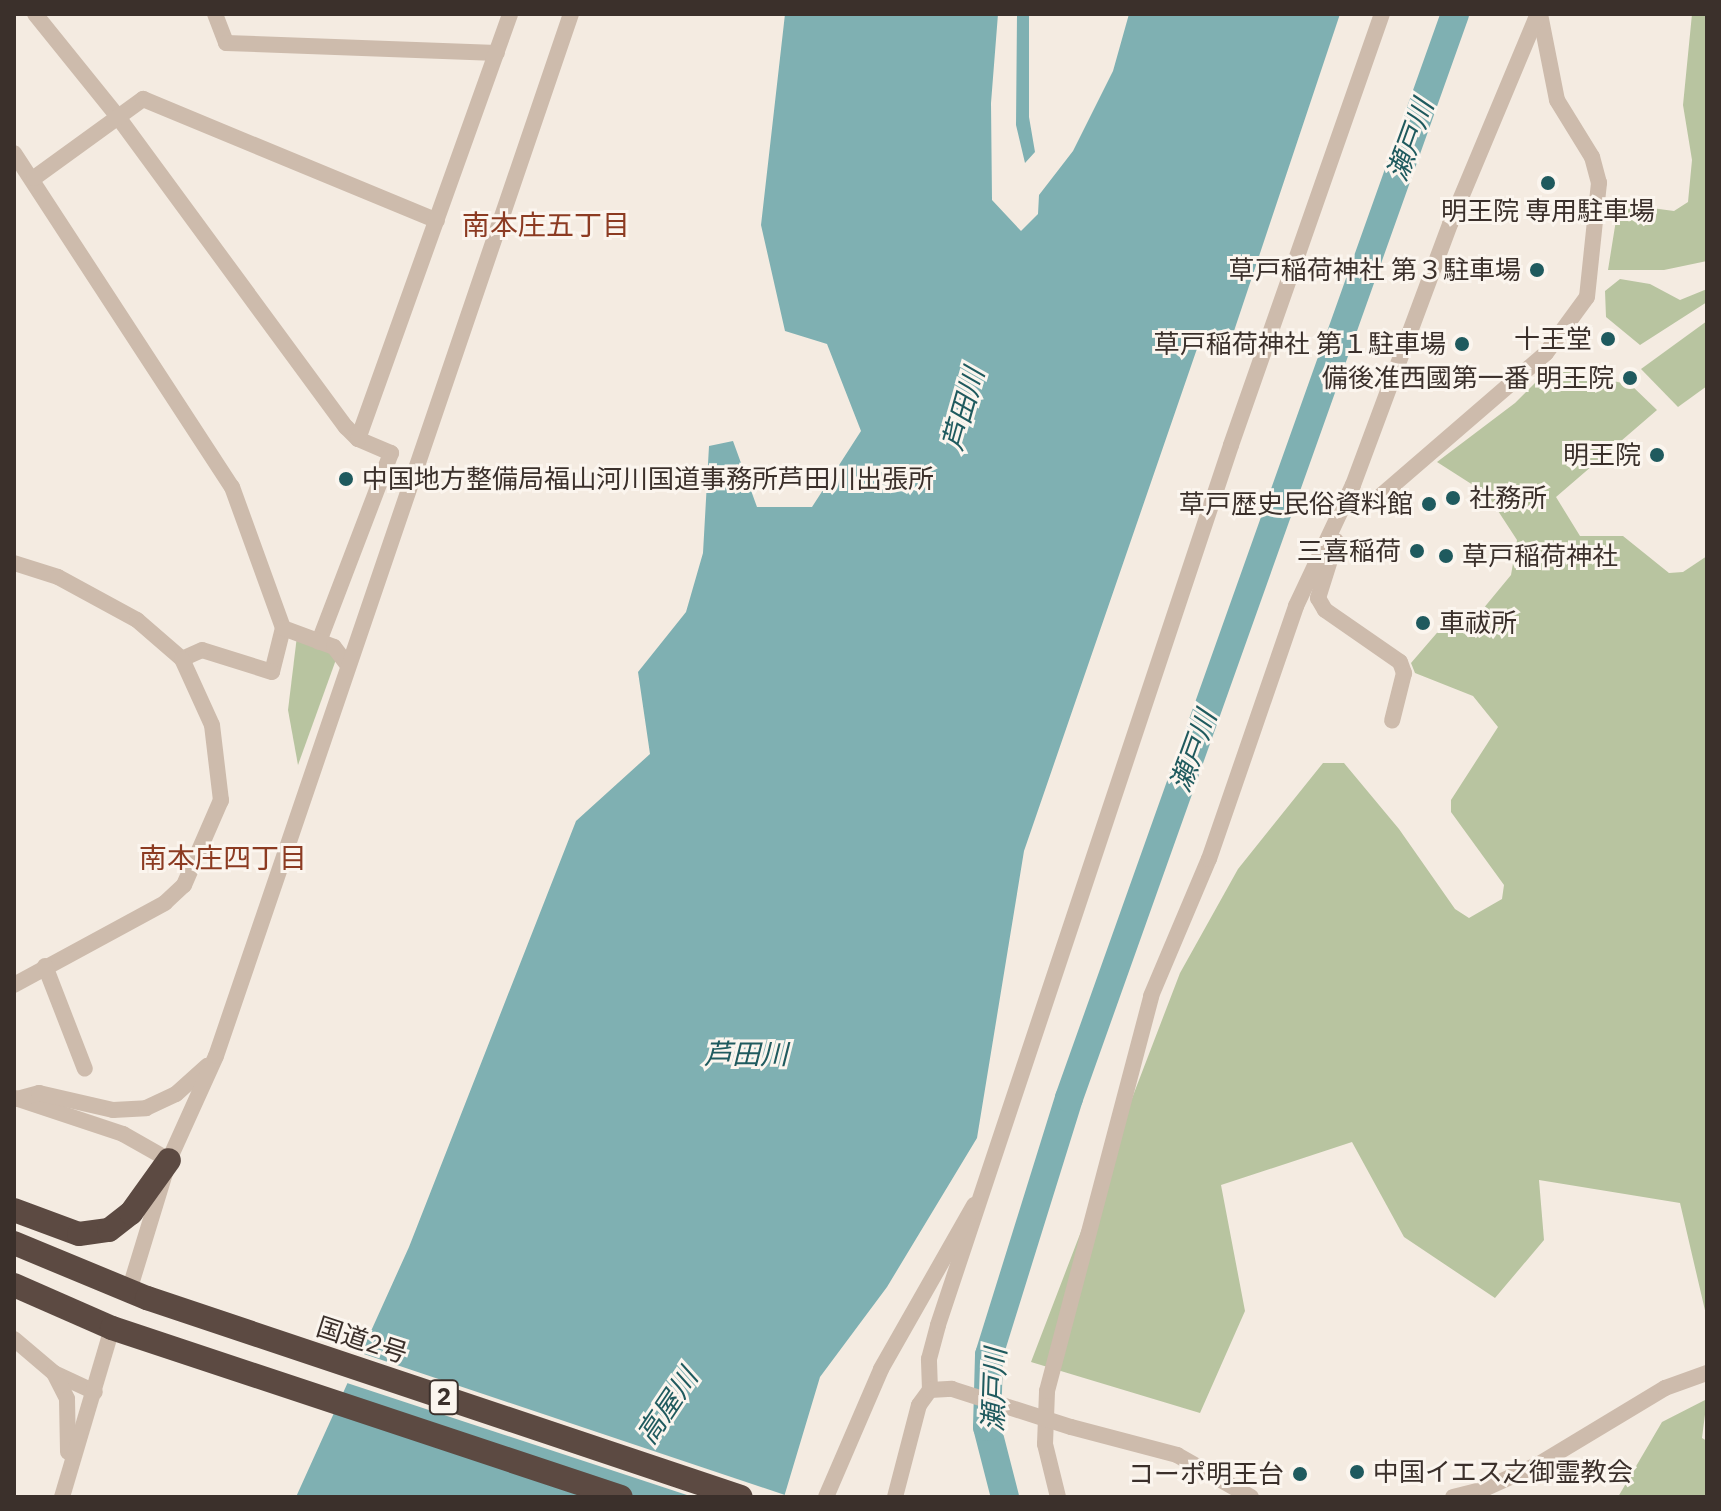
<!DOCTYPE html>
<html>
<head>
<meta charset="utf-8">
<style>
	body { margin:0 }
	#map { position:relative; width:1721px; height:1511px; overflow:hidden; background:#f4ebe1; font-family:"IBM Plex Sans","Noto Sans JP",sans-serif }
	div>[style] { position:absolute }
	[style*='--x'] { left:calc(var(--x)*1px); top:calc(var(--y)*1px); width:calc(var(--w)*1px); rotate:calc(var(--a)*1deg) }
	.green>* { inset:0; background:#b8c4a0 }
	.water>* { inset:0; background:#7fb0b2 }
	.pier>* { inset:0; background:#f4ebe1 }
	.river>* { height:28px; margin:-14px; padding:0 14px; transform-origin:14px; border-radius:14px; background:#7fb0b2 }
	.minor>* { height:16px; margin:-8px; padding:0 8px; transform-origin:8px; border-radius:8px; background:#cdbbac }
	.highway>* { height:24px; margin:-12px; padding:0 12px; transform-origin:12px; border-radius:12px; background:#5c4a42 }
	.minor-bridge>* { height:16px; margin:-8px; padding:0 8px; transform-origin:8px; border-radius:8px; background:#cdbbac }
	.dots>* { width:22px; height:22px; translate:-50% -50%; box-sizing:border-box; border:4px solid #fbf5ee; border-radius:50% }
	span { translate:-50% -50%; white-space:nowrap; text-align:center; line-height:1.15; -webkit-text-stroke:6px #fbf5ee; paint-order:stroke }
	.shield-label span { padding:2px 6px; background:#fbf5ee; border:2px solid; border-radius:6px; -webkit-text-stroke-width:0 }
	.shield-label { font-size:24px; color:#3b302b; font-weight:700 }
	.poi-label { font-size:26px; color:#3b302b }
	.right { translate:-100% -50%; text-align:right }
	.left { translate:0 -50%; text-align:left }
	.street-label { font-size:26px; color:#3b302b }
	.water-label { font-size:28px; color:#1f5a5e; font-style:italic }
	.neighbourhood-label { font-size:28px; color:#8c3b22 }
	.frame { position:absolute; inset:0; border:16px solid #3b302b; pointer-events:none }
</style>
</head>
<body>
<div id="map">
	<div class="green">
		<div style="clip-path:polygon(1692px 14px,1707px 14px,1707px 261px,1664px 270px,1608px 270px,1616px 220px,1629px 205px,1674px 211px,1688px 202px,1692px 160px,1683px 105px)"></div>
		<div style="clip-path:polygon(1620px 279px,1650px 284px,1680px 300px,1707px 289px,1707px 302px,1640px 345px,1606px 317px,1605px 291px)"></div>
		<div style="clip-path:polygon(1707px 321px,1707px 386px,1678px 407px,1641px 369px)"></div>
		<div style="clip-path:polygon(1551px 367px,1631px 385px,1657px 410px,1556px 497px,1580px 536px,1623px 536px,1669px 573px,1683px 572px,1707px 556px,1707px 1319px,1680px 1203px,1539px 1180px,1544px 1240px,1495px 1298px,1404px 1237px,1352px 1142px,1221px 1185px,1245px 1311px,1200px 1413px,1031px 1362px,1180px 973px,1238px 869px,1323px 763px,1344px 763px,1399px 829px,1455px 909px,1469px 918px,1502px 899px,1504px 885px,1451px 812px,1451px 800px,1498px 727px,1473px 696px,1415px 673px,1411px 663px,1442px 627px,1473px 621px,1511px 575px,1517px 540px,1487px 494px,1437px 462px,1515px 403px)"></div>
		<div style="clip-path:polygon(297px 636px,338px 654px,298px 765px,288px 710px)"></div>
		<div style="clip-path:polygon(1707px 1399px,1702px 1438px,1707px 1441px,1707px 1497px,1618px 1497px,1662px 1422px)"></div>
	</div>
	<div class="water">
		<div style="clip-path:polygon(785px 14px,998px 14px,991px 103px,992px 200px,1021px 231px,1038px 214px,1039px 195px,1073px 151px,1113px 71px,1129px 14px,1340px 14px,1232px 337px,1200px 340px,1024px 851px,977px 1138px,887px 1287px,820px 1377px,784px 1497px,296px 1497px,409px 1247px,576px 821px,650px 754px,638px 672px,686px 612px,703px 553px,709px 446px,733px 441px,757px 507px,812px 507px,861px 431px,827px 344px,785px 331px,761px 225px)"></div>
		<div style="clip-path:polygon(1017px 14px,1029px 14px,1029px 117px,1035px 152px,1025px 163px,1016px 125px)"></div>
	</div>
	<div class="pier">
		<div style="clip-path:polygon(358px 1352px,788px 1496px,693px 1497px,344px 1382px)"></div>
	</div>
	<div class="river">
		<div style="--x:1005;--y:1497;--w:72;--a:-104.4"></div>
		<div style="--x:987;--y:1427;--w:72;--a:-88.4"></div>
		<div style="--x:989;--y:1355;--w:269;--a:-72.7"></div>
		<div style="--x:1069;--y:1098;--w:1151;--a:-70.4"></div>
	</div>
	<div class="minor">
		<div style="--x:35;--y:14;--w:132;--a:51.1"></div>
		<div style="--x:118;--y:117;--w:385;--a:53.7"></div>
		<div style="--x:346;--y:427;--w:17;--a:45"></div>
		<div style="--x:358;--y:439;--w:36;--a:23"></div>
		<div style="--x:391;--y:453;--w:202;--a:110.9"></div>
		<div style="--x:215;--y:14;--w:31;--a:69"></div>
		<div style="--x:226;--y:43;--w:271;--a:2.1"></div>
		<div style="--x:14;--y:153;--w:399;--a:56.9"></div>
		<div style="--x:232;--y:487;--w:150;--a:70.1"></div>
		<div style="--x:283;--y:628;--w:45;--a:104"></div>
		<div style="--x:272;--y:672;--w:73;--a:-162.6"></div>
		<div style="--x:202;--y:650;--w:22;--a:156"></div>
		<div style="--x:34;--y:178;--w:135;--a:-35.9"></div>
		<div style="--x:143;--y:99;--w:318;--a:22.5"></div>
		<div style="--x:358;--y:439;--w:451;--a:-70.3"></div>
		<div style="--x:1377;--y:499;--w:223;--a:-40.8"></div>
		<div style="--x:1546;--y:353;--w:69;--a:-53.8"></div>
		<div style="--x:1587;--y:297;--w:115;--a:-84"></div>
		<div style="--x:1599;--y:183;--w:27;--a:-105"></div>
		<div style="--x:1592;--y:157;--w:67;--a:-121.6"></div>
		<div style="--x:1557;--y:100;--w:88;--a:-101.2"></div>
		<div style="--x:1336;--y:541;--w:60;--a:107.5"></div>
		<div style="--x:1318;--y:598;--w:14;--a:60"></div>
		<div style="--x:1325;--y:610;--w:91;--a:34.7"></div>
		<div style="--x:1400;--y:662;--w:12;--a:70"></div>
		<div style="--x:1404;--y:673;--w:49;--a:104"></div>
		<div style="--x:14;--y:563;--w:46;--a:17.7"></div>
		<div style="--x:58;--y:577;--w:90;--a:28.6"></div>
		<div style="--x:137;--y:620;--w:60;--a:40.9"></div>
		<div style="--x:182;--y:659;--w:72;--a:65.6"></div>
		<div style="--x:212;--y:725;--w:76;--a:83.2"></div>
		<div style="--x:221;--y:800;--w:93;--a:113.5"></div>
		<div style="--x:184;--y:885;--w:26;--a:137"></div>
		<div style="--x:165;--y:903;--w:172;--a:151.5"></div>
		<div style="--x:283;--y:628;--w:54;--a:20.4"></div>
		<div style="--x:334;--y:647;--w:21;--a:53"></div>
		<div style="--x:45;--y:966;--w:110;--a:68.8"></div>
		<div style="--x:15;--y:1098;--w:114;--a:18.4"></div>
		<div style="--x:123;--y:1134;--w:53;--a:29.5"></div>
		<div style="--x:17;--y:1099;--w:23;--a:-15"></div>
		<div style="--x:39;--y:1093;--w:76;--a:12.9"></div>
		<div style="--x:113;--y:1110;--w:33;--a:-3"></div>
		<div style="--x:146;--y:1108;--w:33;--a:-25"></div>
		<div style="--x:176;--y:1094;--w:42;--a:-42.1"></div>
		<div style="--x:129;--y:1291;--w:137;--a:-73"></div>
		<div style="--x:169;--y:1160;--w:114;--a:-65.7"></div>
		<div style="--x:216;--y:1056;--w:1101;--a:-71.19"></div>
		<div style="--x:14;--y:1339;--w:52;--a:40.4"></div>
		<div style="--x:54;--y:1373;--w:45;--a:24.9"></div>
		<div style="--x:54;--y:1373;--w:29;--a:63"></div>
		<div style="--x:67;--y:1399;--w:53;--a:88.9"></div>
		<div style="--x:930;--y:1390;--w:31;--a:-92"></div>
		<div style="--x:929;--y:1359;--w:35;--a:-75"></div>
		<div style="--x:938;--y:1325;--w:927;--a:-71.58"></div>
		<div style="--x:1231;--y:445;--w:457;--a:-70.7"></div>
		<div style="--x:1071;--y:1427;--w:110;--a:14.8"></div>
		<div style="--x:1177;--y:1455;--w:85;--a:29.6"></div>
		<div style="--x:62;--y:1497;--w:176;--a:-73.5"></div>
		<div style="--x:826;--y:1497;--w:139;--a:-66.7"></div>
		<div style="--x:881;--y:1369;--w:189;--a:-60.4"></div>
		<div style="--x:895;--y:1497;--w:95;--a:-75.4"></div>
		<div style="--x:919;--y:1405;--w:19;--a:-54"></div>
		<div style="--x:930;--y:1390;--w:22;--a:-3"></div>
		<div style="--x:1058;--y:1497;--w:55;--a:-103.8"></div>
		<div style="--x:1045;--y:1444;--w:53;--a:-87.8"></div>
		<div style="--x:1047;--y:1391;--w:408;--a:-75.2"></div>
		<div style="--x:1151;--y:996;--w:149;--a:-67.1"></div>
		<div style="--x:1209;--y:859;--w:268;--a:-71"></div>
		<div style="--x:1296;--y:606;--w:134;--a:-64.8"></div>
		<div style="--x:1353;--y:485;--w:278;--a:-69.6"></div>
		<div style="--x:1450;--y:224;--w:228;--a:-67.3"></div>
		<div style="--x:1453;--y:1497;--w:32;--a:-14"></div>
		<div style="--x:1484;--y:1489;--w:60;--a:-24.4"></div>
		<div style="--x:1539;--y:1464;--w:147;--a:-31.1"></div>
		<div style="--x:1665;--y:1388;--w:45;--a:-19.7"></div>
	</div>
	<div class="highway">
		<div style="--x:14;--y:1210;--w:69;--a:20.3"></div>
		<div style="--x:79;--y:1234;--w:30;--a:-8"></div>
		<div style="--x:109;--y:1230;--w:28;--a:-38"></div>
		<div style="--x:131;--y:1213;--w:65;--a:-54.4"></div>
		<div style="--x:14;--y:1243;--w:144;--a:22.5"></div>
		<div style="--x:147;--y:1298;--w:626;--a:18.52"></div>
		<div style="--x:14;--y:1285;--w:107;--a:23.7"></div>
		<div style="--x:112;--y:1328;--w:536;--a:18.37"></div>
	</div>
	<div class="minor-bridge">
		<div style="--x:952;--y:1389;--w:125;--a:17.7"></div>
	</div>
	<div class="dots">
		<div style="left:1548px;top:183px;background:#1f5a5e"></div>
		<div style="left:1537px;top:270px;background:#1f5a5e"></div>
		<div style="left:1608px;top:339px;background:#1f5a5e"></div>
		<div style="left:1462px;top:344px;background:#1f5a5e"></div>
		<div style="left:1630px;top:378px;background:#1f5a5e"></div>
		<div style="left:1657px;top:455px;background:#1f5a5e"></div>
		<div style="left:346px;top:479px;background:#1f5a5e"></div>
		<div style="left:1453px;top:498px;background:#1f5a5e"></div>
		<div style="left:1429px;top:504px;background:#1f5a5e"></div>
		<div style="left:1417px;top:551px;background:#1f5a5e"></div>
		<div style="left:1446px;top:556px;background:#1f5a5e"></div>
		<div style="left:1423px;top:623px;background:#1f5a5e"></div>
		<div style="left:1357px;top:1472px;background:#1f5a5e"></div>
		<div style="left:1300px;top:1474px;background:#1f5a5e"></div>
	</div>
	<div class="shield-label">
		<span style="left:444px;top:1397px">2</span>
	</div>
	<div class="poi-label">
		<span style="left:1548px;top:211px">明王院 専用駐車場</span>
		<span class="right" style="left:1521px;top:270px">草戸稲荷神社 第３駐車場</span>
		<span class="right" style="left:1592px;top:339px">十王堂</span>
		<span class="right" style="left:1446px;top:344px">草戸稲荷神社 第１駐車場</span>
		<span class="right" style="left:1614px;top:378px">備後准西國第一番 明王院</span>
		<span class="right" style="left:1641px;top:455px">明王院</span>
		<span class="left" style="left:362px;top:479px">中国地方整備局福山河川国道事務所芦田川出張所</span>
		<span class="left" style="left:1469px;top:498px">社務所</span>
		<span class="right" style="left:1413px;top:504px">草戸歴史民俗資料館</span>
		<span class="right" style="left:1401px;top:551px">三喜稲荷</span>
		<span class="left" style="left:1462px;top:556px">草戸稲荷神社</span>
		<span class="left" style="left:1439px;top:623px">車祓所</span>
		<span class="left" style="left:1373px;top:1472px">中国イエス之御霊教会</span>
		<span class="right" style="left:1284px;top:1474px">コーポ明王台</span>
	</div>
	<div class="street-label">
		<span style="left:362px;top:1340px;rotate:18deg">国道2号</span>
	</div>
	<div class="water-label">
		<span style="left:1410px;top:140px;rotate:-70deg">瀬戸川</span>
		<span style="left:963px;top:409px;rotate:-74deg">芦田川</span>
		<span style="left:1193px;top:751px;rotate:-70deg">瀬戸川</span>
		<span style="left:746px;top:1054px">芦田川</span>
		<span style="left:994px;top:1390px;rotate:-88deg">瀬戸川</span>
		<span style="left:667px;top:1406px;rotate:-56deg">高屋川</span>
	</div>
	<div class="neighbourhood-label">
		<span style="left:546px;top:225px">南本庄五丁目</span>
		<span style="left:223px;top:858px">南本庄四丁目</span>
	</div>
	<div class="frame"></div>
</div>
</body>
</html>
